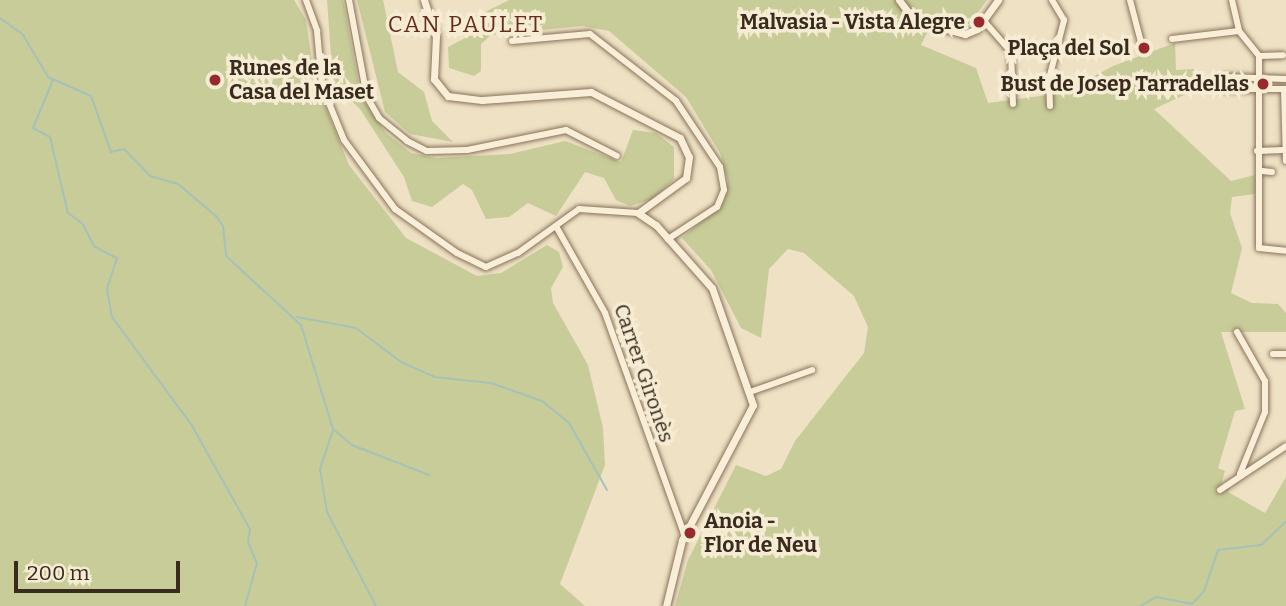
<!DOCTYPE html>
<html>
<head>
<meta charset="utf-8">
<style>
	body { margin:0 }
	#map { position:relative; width:1286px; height:606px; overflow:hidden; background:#eee1c4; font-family:Bitter,serif }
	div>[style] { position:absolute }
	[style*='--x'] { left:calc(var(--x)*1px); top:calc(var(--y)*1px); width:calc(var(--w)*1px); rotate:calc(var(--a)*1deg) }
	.green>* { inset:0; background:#c7cc98 }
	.stream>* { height:2px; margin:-1px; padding:0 1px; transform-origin:1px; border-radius:1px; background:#a6c1b9 }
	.roads { filter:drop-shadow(0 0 2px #89735a) drop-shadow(0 0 2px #89735a) }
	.minor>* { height:6px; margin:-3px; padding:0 3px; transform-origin:3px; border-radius:3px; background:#f9efd8 }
	.tertiary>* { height:7px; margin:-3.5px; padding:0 3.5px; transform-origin:3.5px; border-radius:3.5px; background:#f9efd8 }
	.dots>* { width:19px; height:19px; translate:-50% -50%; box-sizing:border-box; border:4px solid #f6ecd4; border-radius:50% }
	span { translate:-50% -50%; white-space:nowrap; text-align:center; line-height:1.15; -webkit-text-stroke:7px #f6ecd4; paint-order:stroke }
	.poi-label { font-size:21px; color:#392b1e; font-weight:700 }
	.right { translate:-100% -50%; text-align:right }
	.left { translate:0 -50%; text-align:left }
	.street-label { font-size:21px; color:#392b1e }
	.neighbourhood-label { font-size:23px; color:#662c1e; letter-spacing:2px }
	.scale { position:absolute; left:14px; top:561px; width:166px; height:32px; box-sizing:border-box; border:4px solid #392b1e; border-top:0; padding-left:9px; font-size:21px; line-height:24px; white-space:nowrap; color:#392b1e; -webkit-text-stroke:5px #f6ecd4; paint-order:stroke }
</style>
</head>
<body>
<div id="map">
	<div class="green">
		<div style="clip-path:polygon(0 0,294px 0,306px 20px,315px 82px,349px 165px,406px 238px,477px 276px,501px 273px,547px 245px,559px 252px,563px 267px,551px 288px,553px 303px,588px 365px,603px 428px,605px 465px,560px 584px,585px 606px,0 606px)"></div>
		<div style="clip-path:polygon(327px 0,343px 0,361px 97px,386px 133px,411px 153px,436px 158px,510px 154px,565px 141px,621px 162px,633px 130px,656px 133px,674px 147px,674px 179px,653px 199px,630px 206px,616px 200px,604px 178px,585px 172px,556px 216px,528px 203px,509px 217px,486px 219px,472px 190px,463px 184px,432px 207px,412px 201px,404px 177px,360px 109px,333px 83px)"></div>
		<div style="clip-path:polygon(357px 0,383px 0,398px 72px,424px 92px,432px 121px,453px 142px,410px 134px,385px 112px)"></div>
		<div style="clip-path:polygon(509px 0,987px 0,969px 24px,934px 19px,921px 45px,976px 68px,988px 103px,1063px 93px,1113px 66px,1175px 43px,1176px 70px,1195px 69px,1199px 77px,1214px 81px,1154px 109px,1231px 181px,1255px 175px,1255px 194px,1232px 197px,1230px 213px,1242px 248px,1231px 293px,1252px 303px,1278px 304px,1286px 313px,1286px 332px,1221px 332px,1245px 409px,1235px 411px,1218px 468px,1225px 471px,1221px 485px,1233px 481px,1228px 492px,1265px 513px,1286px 477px,1286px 606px,675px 606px,688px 560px,736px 465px,766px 476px,781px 469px,795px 441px,864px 353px,868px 327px,854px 296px,804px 253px,788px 249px,769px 269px,761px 338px,741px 328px,711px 270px,682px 238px,724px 202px,728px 181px,720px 153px,686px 97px,609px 31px,583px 26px,491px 35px,481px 44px,481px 71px,474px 76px,449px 68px,448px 47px,471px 35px,487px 11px)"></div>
	</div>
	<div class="stream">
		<div style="--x:0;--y:18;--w:29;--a:36"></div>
		<div style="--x:23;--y:35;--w:49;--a:59.2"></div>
		<div style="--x:48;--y:77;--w:47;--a:23.8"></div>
		<div style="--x:91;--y:96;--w:59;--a:70.3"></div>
		<div style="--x:111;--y:152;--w:13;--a:-13"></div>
		<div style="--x:124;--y:149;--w:37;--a:46"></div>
		<div style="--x:150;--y:176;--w:29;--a:16"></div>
		<div style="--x:178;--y:184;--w:50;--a:40.1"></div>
		<div style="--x:216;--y:216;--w:12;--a:55"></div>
		<div style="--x:223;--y:226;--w:30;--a:84"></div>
		<div style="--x:226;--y:256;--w:102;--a:42.6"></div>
		<div style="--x:301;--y:325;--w:109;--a:72.9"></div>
		<div style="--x:333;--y:429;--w:25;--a:40"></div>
		<div style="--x:352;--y:445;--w:83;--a:21.3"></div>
		<div style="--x:53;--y:80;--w:52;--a:112.6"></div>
		<div style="--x:33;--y:128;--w:19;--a:28"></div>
		<div style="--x:50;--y:137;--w:78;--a:76.7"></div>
		<div style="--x:68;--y:213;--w:17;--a:36"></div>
		<div style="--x:82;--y:223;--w:27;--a:62"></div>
		<div style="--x:95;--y:247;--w:25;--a:27"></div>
		<div style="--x:117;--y:258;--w:33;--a:108"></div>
		<div style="--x:107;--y:289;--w:28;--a:80"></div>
		<div style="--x:112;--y:317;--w:133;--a:53.6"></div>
		<div style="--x:191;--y:424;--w:120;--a:60.7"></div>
		<div style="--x:250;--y:529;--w:13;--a:99"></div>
		<div style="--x:248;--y:542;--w:23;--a:67"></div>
		<div style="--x:257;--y:563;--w:45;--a:105.6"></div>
		<div style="--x:297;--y:317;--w:60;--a:10.6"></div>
		<div style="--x:356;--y:328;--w:56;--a:37.1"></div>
		<div style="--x:401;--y:362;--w:36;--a:24"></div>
		<div style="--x:434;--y:377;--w:57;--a:6"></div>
		<div style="--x:491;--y:383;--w:54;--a:19.4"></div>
		<div style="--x:542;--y:401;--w:35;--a:39"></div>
		<div style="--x:569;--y:423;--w:77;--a:60.4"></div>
		<div style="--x:333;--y:430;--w:41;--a:108.4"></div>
		<div style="--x:320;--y:469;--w:44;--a:80.8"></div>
		<div style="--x:327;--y:512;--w:106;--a:62.5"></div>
		<div style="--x:1140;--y:606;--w:18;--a:-29"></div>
		<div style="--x:1156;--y:597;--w:37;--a:11"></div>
		<div style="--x:1192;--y:604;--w:18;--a:-47"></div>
		<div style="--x:1204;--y:591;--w:43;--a:-71.1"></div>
		<div style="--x:1218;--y:550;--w:43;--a:-6.6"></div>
		<div style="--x:1261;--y:545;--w:34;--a:-43"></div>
	</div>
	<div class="roads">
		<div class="minor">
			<div style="--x:306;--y:0;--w:33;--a:70"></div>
			<div style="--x:317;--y:31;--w:55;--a:84.8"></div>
			<div style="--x:322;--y:86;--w:58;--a:67.8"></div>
			<div style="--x:344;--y:140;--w:86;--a:53.5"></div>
			<div style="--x:395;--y:209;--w:76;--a:35.4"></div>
			<div style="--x:457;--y:253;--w:32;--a:26"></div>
			<div style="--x:486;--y:267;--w:35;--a:-24"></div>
			<div style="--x:518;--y:253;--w:75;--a:-35.8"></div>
			<div style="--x:579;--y:209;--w:59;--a:3.9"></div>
			<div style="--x:349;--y:0;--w:99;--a:79.5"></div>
			<div style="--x:367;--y:97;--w:24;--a:60"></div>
			<div style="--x:379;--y:118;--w:36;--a:39"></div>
			<div style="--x:407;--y:141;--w:22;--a:27"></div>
			<div style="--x:427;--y:151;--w:40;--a:-1.4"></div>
			<div style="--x:467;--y:150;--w:101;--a:-11.4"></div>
			<div style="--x:566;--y:130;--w:57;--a:27"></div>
			<div style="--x:1130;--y:0;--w:52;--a:75.4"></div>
			<div style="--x:1232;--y:0;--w:32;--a:77"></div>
			<div style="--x:1239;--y:31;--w:32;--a:51"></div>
			<div style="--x:984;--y:21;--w:41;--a:48.9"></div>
			<div style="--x:1011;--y:52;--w:52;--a:87.8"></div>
			<div style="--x:1172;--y:39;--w:67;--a:-6.8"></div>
			<div style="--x:512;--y:41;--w:78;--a:-5.1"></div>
			<div style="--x:590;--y:34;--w:109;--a:37.9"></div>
			<div style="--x:676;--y:101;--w:79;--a:56.3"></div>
			<div style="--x:720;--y:167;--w:23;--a:80"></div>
			<div style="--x:724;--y:190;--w:18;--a:112"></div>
			<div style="--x:717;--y:207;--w:59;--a:146.9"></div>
			<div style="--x:1259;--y:56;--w:192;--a:90"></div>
			<div style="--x:1259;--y:248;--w:27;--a:6"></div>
			<div style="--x:1259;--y:56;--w:24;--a:-2"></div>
			<div style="--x:1286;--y:79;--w:62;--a:-178.2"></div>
			<div style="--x:1224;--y:77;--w:8;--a:135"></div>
			<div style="--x:1218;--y:83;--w:8;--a:50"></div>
			<div style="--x:1223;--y:89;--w:63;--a:0"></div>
			<div style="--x:1185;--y:86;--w:33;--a:0"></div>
			<div style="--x:1284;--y:89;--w:72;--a:88.4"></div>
			<div style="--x:1050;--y:106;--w:27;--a:-92"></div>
			<div style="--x:1049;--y:79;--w:61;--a:-75.7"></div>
			<div style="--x:1064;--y:20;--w:23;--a:-121"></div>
			<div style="--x:1257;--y:151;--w:26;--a:-2"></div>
			<div style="--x:1262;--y:171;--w:10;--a:6"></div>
			<div style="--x:557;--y:228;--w:98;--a:60.5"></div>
			<div style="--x:605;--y:313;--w:237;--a:70.3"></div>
			<div style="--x:1237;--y:332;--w:56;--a:60.3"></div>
			<div style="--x:1265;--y:381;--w:31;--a:90"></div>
			<div style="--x:1265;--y:412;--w:67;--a:112"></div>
			<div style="--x:1273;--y:354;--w:13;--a:0"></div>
			<div style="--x:750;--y:392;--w:66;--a:-19.5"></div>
			<div style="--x:1220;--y:490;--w:79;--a:-33.7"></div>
		</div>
		<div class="tertiary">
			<div style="--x:424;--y:0;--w:38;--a:72"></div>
			<div style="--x:436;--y:36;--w:43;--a:92.7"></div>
			<div style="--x:434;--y:79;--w:22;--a:51"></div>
			<div style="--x:448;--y:96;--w:34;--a:7"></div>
			<div style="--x:482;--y:100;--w:109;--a:-4.2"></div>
			<div style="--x:591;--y:92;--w:100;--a:27.3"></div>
			<div style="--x:680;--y:138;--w:21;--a:65"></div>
			<div style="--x:689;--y:157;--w:21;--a:98"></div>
			<div style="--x:686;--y:178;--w:59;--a:143.9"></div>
			<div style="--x:899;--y:0;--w:25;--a:53"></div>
			<div style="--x:914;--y:20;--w:53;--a:15.4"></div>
			<div style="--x:965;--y:34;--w:13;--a:-23"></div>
			<div style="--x:977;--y:29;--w:36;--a:-54"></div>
			<div style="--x:638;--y:213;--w:22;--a:34"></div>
			<div style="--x:656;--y:225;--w:84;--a:48.4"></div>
			<div style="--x:712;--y:288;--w:124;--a:70.7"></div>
			<div style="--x:753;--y:405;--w:153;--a:117.7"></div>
			<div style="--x:682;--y:540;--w:68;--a:103.6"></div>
		</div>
	</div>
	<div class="dots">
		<div style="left:979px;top:22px;background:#982a2c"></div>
		<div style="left:1144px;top:48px;background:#982a2c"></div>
		<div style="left:215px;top:80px;background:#982a2c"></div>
		<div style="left:1263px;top:84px;background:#982a2c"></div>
		<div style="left:690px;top:533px;background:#982a2c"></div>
	</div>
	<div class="poi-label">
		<span class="right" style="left:965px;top:22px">Malvasia - Vista Alegre</span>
		<span class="right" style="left:1130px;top:48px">Plaça del Sol</span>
		<span class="left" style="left:229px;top:80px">Runes de la<br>Casa del Maset</span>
		<span class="right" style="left:1249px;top:84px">Bust de Josep Tarradellas</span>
		<span class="left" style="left:704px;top:533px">Anoia -<br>Flor de Neu</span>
	</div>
	<div class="street-label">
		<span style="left:644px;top:373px;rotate:71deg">Carrer Gironès</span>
	</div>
	<div class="neighbourhood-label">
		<span style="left:466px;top:24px">CAN PAULET</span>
	</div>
	<div class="scale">200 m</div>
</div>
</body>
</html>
